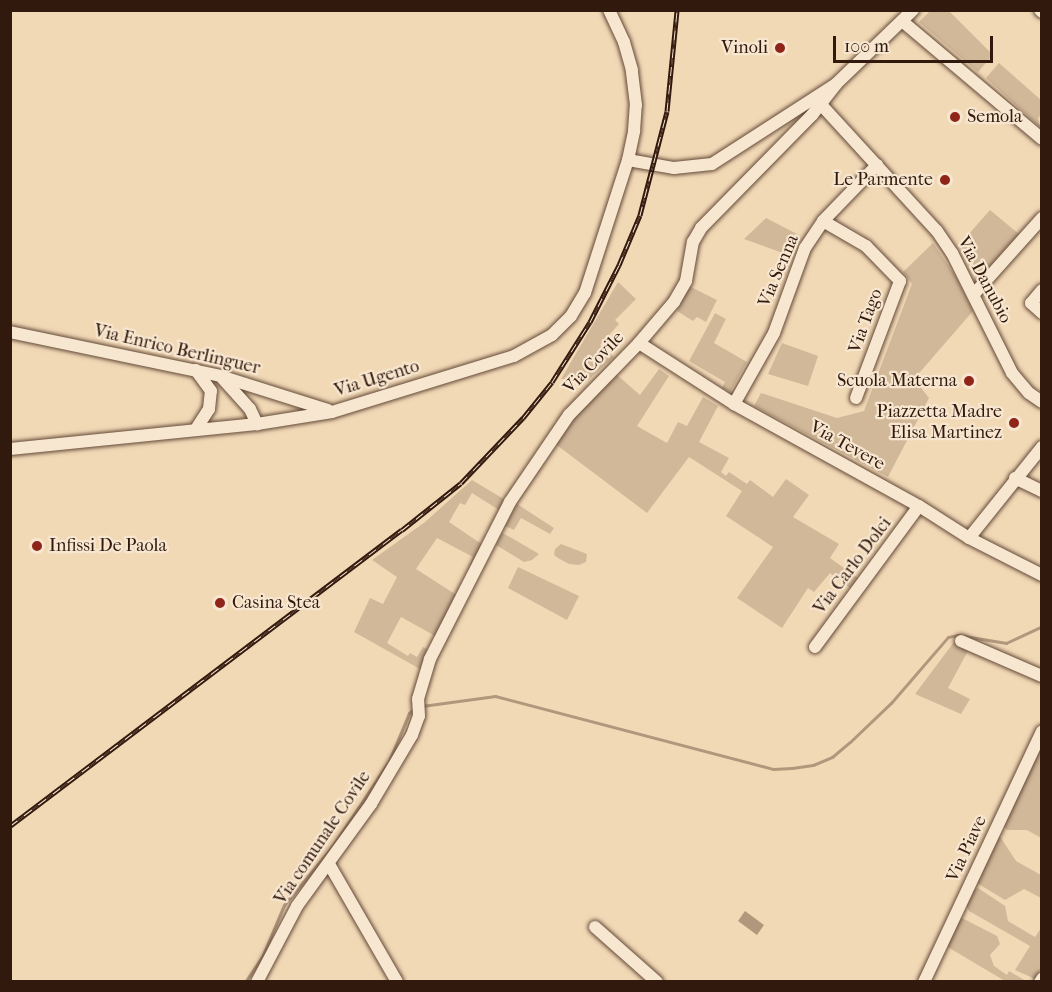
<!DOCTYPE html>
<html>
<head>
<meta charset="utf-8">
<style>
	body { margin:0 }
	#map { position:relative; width:1052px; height:992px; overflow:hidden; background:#f2d9b6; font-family:"IM FELL French Canon",serif }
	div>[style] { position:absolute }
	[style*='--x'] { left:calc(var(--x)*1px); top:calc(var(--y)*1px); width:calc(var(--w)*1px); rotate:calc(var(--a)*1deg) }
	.green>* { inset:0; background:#d1b899 }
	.water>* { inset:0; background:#b1987d }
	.stream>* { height:3px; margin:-1.5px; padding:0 1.5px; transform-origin:1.5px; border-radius:1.5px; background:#b1987d }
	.roads { filter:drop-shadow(0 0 2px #624937) drop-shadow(0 0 2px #624937) }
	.minor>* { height:12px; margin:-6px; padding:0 6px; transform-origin:6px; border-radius:6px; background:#f7e6d0 }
	.rail>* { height:5px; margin-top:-2.5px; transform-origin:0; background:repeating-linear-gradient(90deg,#f7e6d0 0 9px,#32190d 0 18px); box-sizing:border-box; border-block:2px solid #32190d }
	.dots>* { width:16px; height:16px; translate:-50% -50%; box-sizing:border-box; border:3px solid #f7e6d0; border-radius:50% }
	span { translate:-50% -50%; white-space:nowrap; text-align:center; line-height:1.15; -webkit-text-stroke:4.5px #f7e6d0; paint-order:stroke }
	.poi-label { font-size:18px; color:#32190d }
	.right { translate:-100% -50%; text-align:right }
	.left { translate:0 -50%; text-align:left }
	.street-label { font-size:18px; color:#32190d }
	.frame { position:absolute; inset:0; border:12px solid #32190d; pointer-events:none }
	.scale { position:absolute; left:833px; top:36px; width:160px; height:27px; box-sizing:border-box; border:3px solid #32190d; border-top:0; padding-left:8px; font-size:18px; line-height:21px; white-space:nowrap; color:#32190d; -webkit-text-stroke:4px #f7e6d0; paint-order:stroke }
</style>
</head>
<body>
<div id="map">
	<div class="green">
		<div style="clip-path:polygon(930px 11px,949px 11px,993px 55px,978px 72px,919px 22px)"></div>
		<div style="clip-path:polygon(999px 63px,1041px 100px,1041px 114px,1038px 119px,1041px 128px,986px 78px)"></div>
		<div style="clip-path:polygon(990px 210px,1019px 234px,984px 273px,978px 275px,960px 244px)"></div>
		<div style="clip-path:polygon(766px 218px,799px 235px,791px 256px,744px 239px)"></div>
		<div style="clip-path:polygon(933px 243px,956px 277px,973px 311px,914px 379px,929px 398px,888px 477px,754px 406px,761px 393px,837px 418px,864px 411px,912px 284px,903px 272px)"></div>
		<div style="clip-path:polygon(618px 282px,636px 299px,615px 320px,619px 324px,600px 345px,614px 357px,588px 380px,561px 379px)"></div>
		<div style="clip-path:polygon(689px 286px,717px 300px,706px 322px,697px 317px,693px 321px,677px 311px)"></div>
		<div style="clip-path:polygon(715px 313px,726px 319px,714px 343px,747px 362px,730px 392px,722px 388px,725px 382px,689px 361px)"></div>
		<div style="clip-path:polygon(782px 343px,818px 356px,808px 386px,768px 374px)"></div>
		<div style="clip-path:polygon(659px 369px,669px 376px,637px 426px,667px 443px,678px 422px,687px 426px,703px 397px,718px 406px,699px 442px,729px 458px,721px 472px,726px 476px,729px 472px,747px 484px,750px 480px,773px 497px,786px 479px,809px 495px,793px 517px,839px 544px,830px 558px,858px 578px,850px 588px,830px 573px,814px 592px,808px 588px,782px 628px,737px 598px,773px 547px,726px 516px,742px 491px,689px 457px,647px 513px,554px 443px,584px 404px,617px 375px,640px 395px)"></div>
		<div style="clip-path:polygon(472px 480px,507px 501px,499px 510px,472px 493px,465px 505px,460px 503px,449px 522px,483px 545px,461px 587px,473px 557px,437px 538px,416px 569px,458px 596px,437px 637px,401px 617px,387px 643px,408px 656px,410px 653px,417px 657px,423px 647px,429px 650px,420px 669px,354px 632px,370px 598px,383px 604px,397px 577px,372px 560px,425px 522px)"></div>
		<div style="clip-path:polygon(517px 504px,554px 528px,550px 534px,521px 518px,514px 530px,505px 526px)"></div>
		<div style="clip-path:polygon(502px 533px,510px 537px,539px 554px,532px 560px,524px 562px,496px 545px)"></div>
		<div style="clip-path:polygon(561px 544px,587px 554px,586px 562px,579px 565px,569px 564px,558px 558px,554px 555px,555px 549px)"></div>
		<div style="clip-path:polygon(518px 567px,579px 596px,567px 620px,508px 588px)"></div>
		<div style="clip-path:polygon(954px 642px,969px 649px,948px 688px,970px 699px,961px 714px,915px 694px)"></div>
		<div style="clip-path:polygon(1039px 749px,1042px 751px,1041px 838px,1027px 830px,1007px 830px,1004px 826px)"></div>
		<div style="clip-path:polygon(999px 835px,1016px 861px,1041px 875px,1041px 898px,1024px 889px,1005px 900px,977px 883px)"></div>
		<div style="clip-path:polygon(978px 888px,1005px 906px,1008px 921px,1035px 937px,1041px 928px,1041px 969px,1035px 979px,1015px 970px,1030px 946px,969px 911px,966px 904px,973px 890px)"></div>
		<div style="clip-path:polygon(960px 917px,997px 936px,1000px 944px,990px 955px,994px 966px,1007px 975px,1009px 971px,1026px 981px,1005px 981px,946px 946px)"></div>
	</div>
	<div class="water">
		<div style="clip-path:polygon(745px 911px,764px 925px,757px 935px,738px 921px)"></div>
	</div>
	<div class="stream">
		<div style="--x:422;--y:706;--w:74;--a:-7.8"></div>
		<div style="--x:495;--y:696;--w:287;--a:14.7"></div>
		<div style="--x:773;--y:769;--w:19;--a:-3"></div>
		<div style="--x:792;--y:768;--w:21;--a:-8"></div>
		<div style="--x:813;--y:765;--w:21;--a:-23"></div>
		<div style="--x:832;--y:757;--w:23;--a:-40"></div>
		<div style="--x:850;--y:742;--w:57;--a:-43.6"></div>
		<div style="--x:891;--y:703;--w:87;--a:-49.2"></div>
		<div style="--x:948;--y:637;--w:10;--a:-11"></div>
		<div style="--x:958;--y:635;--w:49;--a:9.5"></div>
		<div style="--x:1006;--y:643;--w:40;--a:-25"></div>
		<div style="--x:245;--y:982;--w:30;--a:-56"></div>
		<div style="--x:262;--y:957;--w:56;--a:-67.1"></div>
		<div style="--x:284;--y:905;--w:74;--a:-50.5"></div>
		<div style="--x:331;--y:848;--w:48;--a:-56"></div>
		<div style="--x:358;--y:808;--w:56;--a:-56.6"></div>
		<div style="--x:389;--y:761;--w:52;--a:-67.4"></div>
		<div style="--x:409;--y:713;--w:8;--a:-40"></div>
	</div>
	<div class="roads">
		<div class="minor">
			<div style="--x:1040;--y:10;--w:3;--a:45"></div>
			<div style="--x:902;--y:21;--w:183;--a:40.1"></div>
			<div style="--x:815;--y:98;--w:180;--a:47.5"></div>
			<div style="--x:937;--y:231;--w:27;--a:56"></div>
			<div style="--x:952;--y:253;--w:134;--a:63.4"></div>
			<div style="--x:1012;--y:373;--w:26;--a:50"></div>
			<div style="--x:1029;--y:393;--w:16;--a:35"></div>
			<div style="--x:628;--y:160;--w:47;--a:9.9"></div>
			<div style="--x:674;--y:168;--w:38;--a:-6"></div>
			<div style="--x:712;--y:164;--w:148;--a:-32.8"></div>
			<div style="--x:836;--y:84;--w:107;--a:-43.9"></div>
			<div style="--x:823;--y:221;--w:50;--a:30.2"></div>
			<div style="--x:866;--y:246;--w:49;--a:45.8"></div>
			<div style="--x:900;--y:281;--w:125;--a:110.6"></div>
			<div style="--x:1042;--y:290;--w:17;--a:130"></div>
			<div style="--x:1031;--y:303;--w:15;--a:42"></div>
			<div style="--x:974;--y:294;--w:102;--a:-48.2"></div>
			<div style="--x:10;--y:332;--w:215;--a:11.8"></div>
			<div style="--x:220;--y:376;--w:113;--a:17.5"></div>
			<div style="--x:639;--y:343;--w:113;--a:32.7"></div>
			<div style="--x:734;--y:404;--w:211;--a:28.9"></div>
			<div style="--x:919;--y:506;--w:59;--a:32.6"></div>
			<div style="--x:969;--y:538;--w:82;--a:26.9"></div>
			<div style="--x:223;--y:379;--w:40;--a:48"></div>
			<div style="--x:250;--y:409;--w:17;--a:65"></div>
			<div style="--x:734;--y:404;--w:81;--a:-60.6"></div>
			<div style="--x:774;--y:333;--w:90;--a:-70"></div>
			<div style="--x:805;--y:248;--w:32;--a:-56"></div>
			<div style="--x:823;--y:221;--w:78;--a:-46"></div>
			<div style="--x:196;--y:429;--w:24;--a:-57"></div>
			<div style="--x:209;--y:409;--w:18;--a:-84"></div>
			<div style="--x:211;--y:391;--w:26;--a:-126"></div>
			<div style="--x:10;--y:449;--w:248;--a:-5.8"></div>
			<div style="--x:257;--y:424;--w:76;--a:-9.1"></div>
			<div style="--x:332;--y:412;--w:190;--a:-17.1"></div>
			<div style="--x:514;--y:356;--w:43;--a:-28.9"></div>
			<div style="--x:552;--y:335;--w:27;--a:-45"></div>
			<div style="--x:571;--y:316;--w:27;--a:-59"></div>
			<div style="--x:585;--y:293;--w:140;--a:-72.1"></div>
			<div style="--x:628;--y:160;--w:30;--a:-78"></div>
			<div style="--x:634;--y:131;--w:26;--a:-86"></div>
			<div style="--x:636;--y:105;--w:35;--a:-97"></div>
			<div style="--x:632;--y:70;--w:29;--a:-106"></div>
			<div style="--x:624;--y:42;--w:35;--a:-115"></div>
			<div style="--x:1015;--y:478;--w:30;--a:26"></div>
			<div style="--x:969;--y:538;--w:117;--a:-51.3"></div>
			<div style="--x:961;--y:641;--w:88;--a:23.4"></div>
			<div style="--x:815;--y:647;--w:175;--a:-53.6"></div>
			<div style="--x:329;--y:864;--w:136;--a:60"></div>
			<div style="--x:595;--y:927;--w:83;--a:41.6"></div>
			<div style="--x:257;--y:982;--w:86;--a:-62.2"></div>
			<div style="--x:297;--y:906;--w:126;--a:-54"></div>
			<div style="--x:371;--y:804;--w:80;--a:-59.3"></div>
			<div style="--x:412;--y:735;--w:20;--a:-70"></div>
			<div style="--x:419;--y:716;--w:17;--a:-93"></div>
			<div style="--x:418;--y:699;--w:42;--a:-73.3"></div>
			<div style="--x:430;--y:659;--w:176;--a:-63"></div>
			<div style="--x:510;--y:502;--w:105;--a:-55.9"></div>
			<div style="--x:569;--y:415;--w:100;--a:-45.8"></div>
			<div style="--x:639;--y:343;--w:54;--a:-49.5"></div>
			<div style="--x:674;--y:302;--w:24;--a:-60"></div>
			<div style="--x:686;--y:281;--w:40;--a:-80"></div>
			<div style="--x:693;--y:242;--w:16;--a:-60"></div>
			<div style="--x:701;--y:228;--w:158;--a:-45.5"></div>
			<div style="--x:812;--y:115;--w:39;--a:-52"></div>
			<div style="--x:924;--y:982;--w:277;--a:-64.8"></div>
			<div style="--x:1040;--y:982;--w:4;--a:-56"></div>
		</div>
	</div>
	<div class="rail">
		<div style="--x:10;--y:826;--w:491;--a:-37.1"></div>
		<div style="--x:402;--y:530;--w:75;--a:-38.5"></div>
		<div style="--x:461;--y:483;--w:90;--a:-46.4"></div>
		<div style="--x:523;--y:418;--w:46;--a:-51.1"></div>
		<div style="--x:552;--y:382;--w:71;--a:-57.7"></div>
		<div style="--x:590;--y:322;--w:64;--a:-63"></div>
		<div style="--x:619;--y:265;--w:54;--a:-67.2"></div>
		<div style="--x:640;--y:215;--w:107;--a:-75.4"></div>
		<div style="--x:667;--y:111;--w:101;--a:-84.3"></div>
	</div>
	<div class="dots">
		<div style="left:780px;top:48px;background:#8f2418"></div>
		<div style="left:955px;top:117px;background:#8f2418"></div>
		<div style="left:945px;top:180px;background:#8f2418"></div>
		<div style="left:969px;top:381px;background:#8f2418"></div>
		<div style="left:1014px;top:423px;background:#8f2418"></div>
		<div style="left:37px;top:546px;background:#8f2418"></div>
		<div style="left:220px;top:603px;background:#8f2418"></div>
	</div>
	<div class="poi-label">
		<span class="right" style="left:768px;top:48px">Vinoli</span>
		<span class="left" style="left:967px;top:117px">Semola</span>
		<span class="right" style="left:933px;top:180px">Le Parmente</span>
		<span class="right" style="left:957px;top:381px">Scuola Materna</span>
		<span class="right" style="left:1002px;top:423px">Piazzetta Madre<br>Elisa Martinez</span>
		<span class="left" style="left:49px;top:546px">Infissi De Paola</span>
		<span class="left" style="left:232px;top:603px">Casina Stea</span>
	</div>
	<div class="street-label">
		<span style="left:779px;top:271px;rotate:-67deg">Via Senna</span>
		<span style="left:984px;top:280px;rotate:62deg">Via Danubio</span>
		<span style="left:866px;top:321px;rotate:-70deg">Via Tago</span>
		<span style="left:177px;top:350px;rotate:13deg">Via Enrico Berlinguer</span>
		<span style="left:594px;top:363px;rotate:-46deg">Via Covile</span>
		<span style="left:377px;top:379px;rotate:-17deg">Via Ugento</span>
		<span style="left:847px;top:446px;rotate:29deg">Via Tevere</span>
		<span style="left:853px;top:566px;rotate:-53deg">Via Carlo Dolci</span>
		<span style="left:323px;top:838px;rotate:-56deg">Via comunale Covile</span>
		<span style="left:967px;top:849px;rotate:-65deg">Via Piave</span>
	</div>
	<div class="frame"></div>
	<div class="scale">100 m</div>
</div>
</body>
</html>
